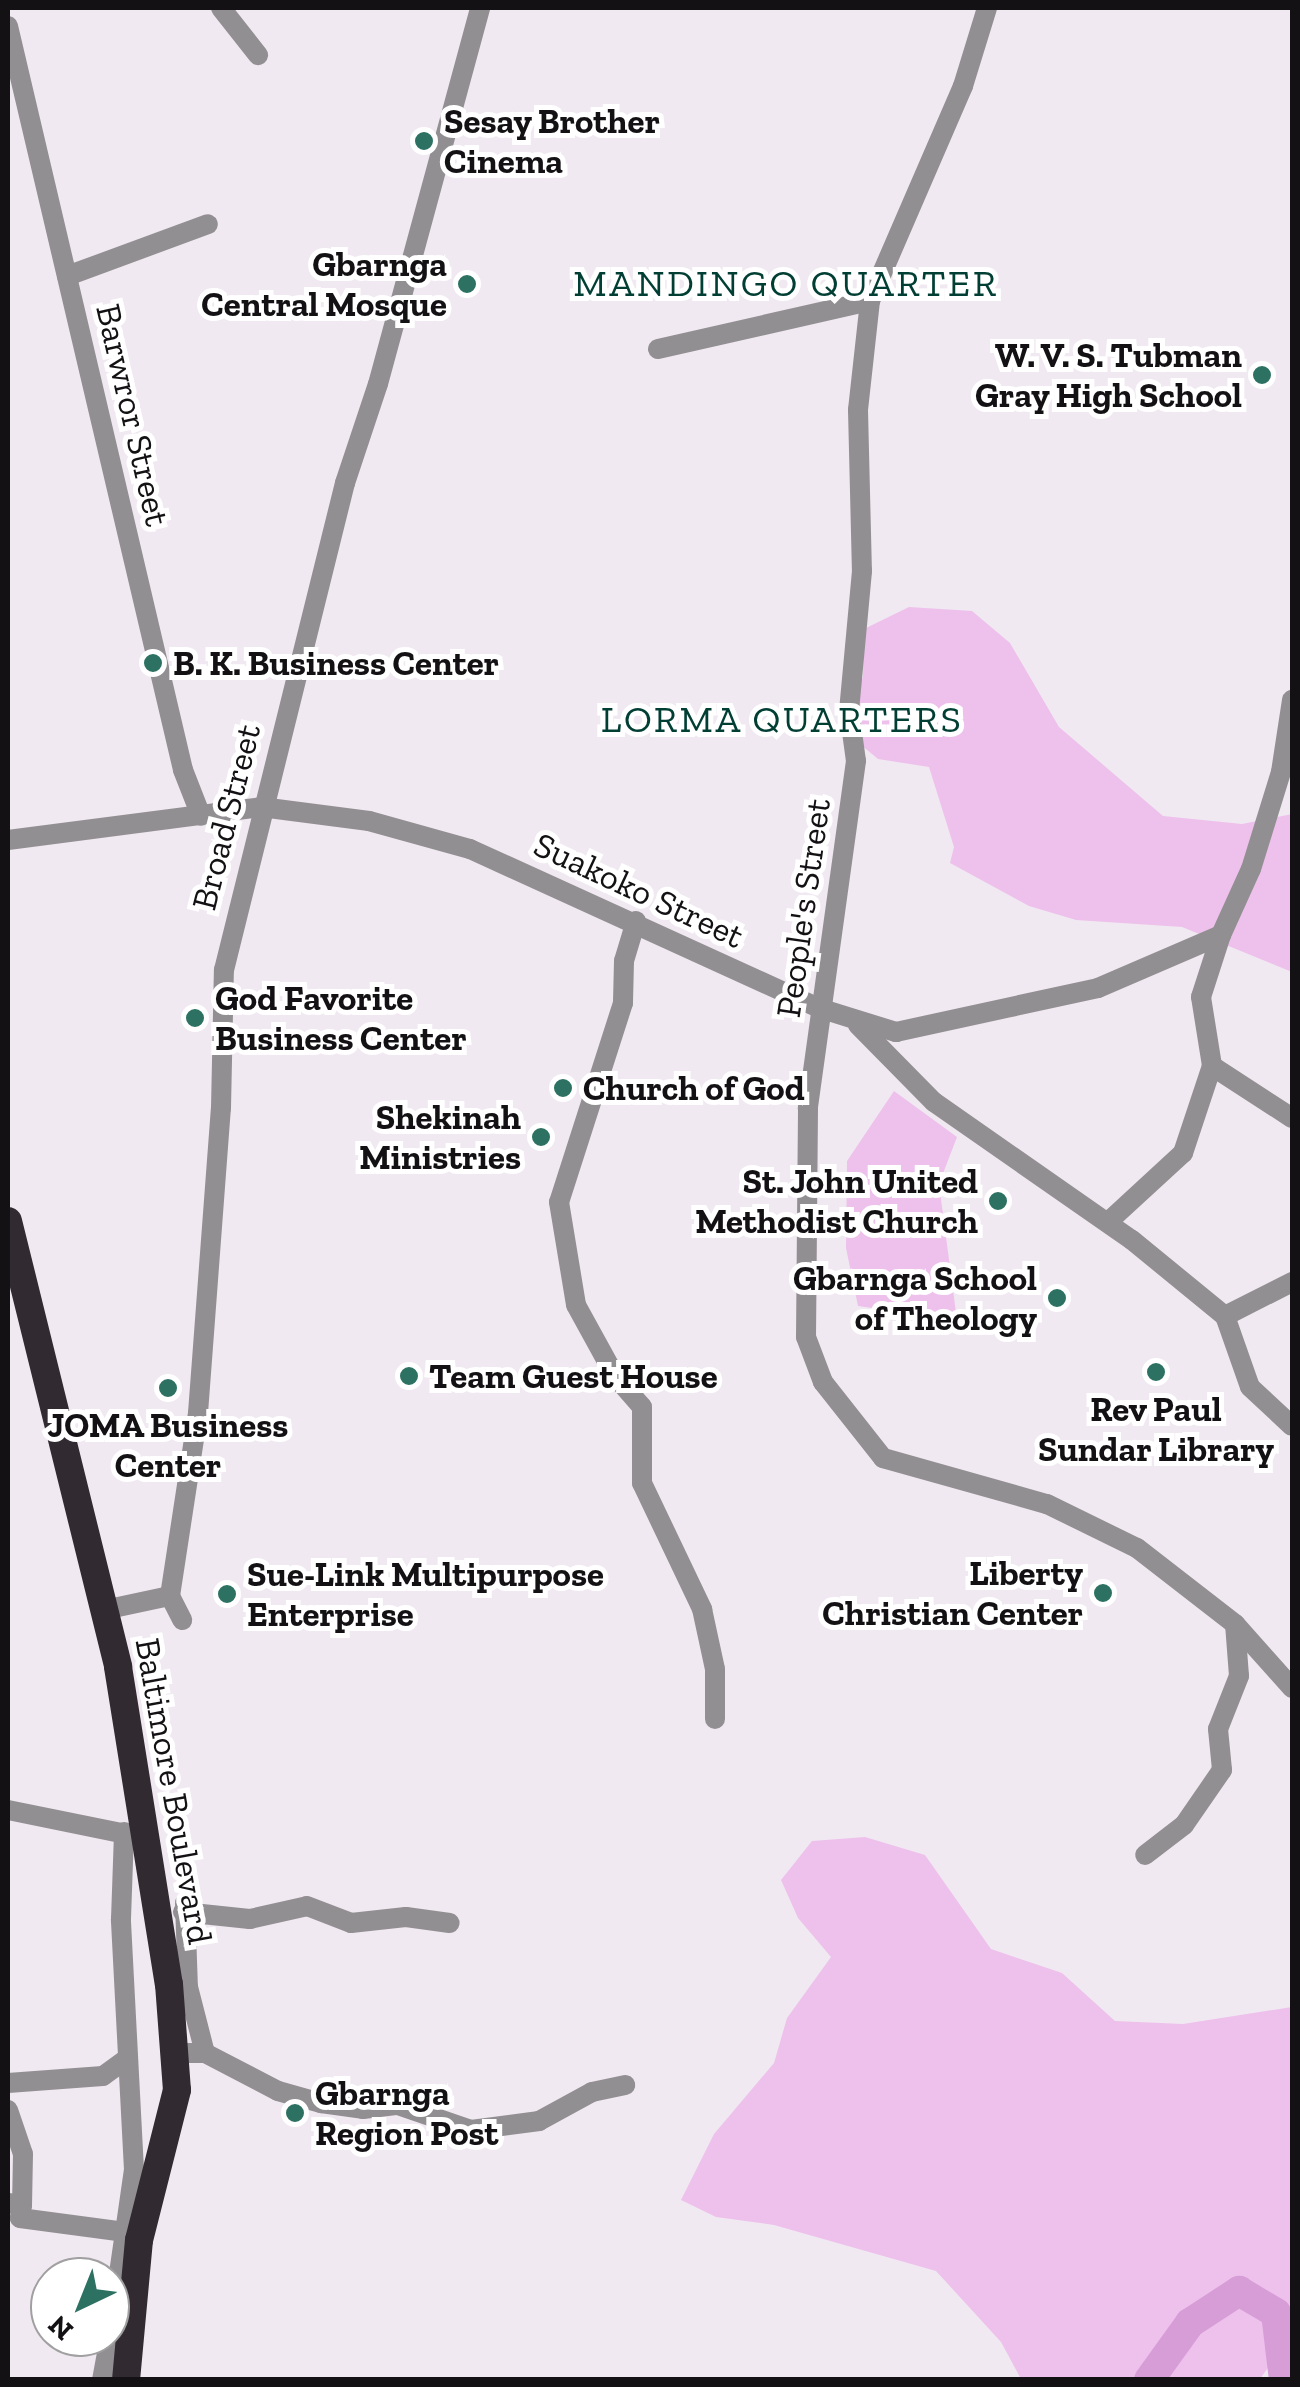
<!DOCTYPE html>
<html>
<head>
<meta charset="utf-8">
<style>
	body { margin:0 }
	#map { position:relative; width:1300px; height:2387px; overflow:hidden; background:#f1e9f1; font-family:"Zilla Slab",serif }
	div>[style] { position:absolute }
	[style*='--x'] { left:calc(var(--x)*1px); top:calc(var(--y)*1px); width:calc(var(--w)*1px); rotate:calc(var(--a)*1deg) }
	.green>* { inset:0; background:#edc1ec }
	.river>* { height:30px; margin:-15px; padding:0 15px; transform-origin:15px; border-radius:15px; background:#d79dd7 }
	.minor>* { height:20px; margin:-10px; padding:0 10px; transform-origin:10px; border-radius:10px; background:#928f92 }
	.highway>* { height:28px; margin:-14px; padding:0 14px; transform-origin:14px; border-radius:14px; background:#312b31 }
	.dots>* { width:28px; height:28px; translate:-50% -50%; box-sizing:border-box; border:5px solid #fff; border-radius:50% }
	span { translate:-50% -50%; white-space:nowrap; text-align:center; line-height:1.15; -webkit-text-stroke:10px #fff; paint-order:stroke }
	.poi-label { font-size:35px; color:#131113; font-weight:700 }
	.left { translate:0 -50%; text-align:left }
	.right { translate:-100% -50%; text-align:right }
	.street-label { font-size:35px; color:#131113 }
	.neighbourhood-label { font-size:38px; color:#013e33; letter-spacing:2.5px }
	.frame { position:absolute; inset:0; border:10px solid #131113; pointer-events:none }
	.north { position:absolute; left:30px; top:2257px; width:100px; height:100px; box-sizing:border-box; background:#fff; border:2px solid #a1a0a1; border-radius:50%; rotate:223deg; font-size:28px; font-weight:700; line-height:40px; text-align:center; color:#131113 }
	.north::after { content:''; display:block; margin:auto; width:35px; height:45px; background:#2d7162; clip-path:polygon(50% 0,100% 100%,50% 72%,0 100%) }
</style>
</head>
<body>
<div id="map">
	<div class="green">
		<div style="clip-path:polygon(909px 607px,972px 611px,1010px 643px,1059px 727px,1163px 816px,1242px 824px,1292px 814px,1292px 972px,1182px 927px,1076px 920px,1029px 906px,950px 863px,954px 847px,929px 767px,878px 759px,860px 744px,850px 710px,863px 677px,864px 629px)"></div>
		<div style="clip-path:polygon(894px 1091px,957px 1137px,939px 1184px,957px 1320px,858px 1306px,846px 1248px,847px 1161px)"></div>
		<div style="clip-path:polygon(865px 1837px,925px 1855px,991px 1949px,1062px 1973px,1115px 2021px,1183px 2024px,1292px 2007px,1292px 2366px,1270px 2365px,1260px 2379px,1021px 2379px,1001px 2342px,936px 2271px,774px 2225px,716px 2217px,681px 2200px,714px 2134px,774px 2063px,787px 2018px,831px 1957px,798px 1918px,781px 1880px,812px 1841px)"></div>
	</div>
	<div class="river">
		<div style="--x:1149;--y:2380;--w:70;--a:-54.3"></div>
		<div style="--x:1190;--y:2323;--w:59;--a:-33.1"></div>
		<div style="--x:1239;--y:2291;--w:43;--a:30.7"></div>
		<div style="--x:1276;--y:2313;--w:67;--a:83.2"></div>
	</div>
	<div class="minor">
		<div style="--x:221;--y:8;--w:60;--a:51.8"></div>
		<div style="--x:987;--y:8;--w:82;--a:107.1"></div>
		<div style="--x:963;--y:86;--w:234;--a:113.4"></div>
		<div style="--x:870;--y:301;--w:110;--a:96.3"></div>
		<div style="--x:858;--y:410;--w:161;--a:88.6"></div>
		<div style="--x:862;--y:571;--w:140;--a:95.3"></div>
		<div style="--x:849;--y:710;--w:51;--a:82.2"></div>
		<div style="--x:856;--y:761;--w:351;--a:97.9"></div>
		<div style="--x:808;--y:1109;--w:228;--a:90.5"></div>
		<div style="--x:806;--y:1337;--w:48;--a:69.3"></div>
		<div style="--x:823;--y:1382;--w:97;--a:51.7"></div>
		<div style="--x:883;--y:1458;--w:170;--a:15.7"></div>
		<div style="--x:1047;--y:1504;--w:100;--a:26.1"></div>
		<div style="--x:1137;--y:1548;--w:124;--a:37.8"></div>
		<div style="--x:1235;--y:1624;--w:52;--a:85.6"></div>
		<div style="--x:1239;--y:1676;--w:57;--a:111.6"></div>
		<div style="--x:1218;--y:1729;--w:41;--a:84.4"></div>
		<div style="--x:1222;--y:1770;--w:67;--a:124.6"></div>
		<div style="--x:1184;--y:1825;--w:49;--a:142.4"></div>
		<div style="--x:8;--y:26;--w:764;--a:76.76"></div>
		<div style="--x:183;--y:770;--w:49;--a:68.6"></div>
		<div style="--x:67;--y:276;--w:150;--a:-20.2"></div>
		<div style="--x:658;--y:349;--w:217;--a:-12.8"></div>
		<div style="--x:8;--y:840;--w:255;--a:-7.4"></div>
		<div style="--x:261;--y:807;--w:109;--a:7.4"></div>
		<div style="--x:369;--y:821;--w:105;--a:15.5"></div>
		<div style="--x:470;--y:849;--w:384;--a:24.5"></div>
		<div style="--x:819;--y:1008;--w:81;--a:17.3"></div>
		<div style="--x:896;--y:1032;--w:207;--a:-12.3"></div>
		<div style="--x:1098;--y:988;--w:134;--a:-23.3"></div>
		<div style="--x:1221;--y:935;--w:72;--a:-65.6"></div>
		<div style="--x:1251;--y:869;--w:102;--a:-72.8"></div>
		<div style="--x:1281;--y:772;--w:73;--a:-81.3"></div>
		<div style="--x:636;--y:921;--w:42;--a:106.7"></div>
		<div style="--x:624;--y:961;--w:42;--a:91.4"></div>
		<div style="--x:623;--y:1003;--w:209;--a:107.8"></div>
		<div style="--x:559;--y:1202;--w:104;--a:80.6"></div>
		<div style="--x:576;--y:1305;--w:81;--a:61.2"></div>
		<div style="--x:615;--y:1376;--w:41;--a:48.9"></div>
		<div style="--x:642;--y:1407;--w:76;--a:90"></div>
		<div style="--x:642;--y:1483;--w:140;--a:64.5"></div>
		<div style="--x:702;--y:1609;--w:61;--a:77.8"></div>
		<div style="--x:715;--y:1669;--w:50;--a:90"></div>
		<div style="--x:1221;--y:935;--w:65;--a:107.9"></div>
		<div style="--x:1201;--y:997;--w:70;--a:80.9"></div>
		<div style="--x:1212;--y:1066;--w:95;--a:33"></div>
		<div style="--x:858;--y:1025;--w:108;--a:45.4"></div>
		<div style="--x:934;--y:1102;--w:241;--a:34.9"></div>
		<div style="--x:1132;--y:1240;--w:120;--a:39.3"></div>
		<div style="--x:1225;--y:1316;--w:75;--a:70.6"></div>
		<div style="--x:1250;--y:1387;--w:57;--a:42.9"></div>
		<div style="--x:1108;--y:1222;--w:102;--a:-42.6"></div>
		<div style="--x:1183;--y:1153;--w:92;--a:-71.6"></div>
		<div style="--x:1225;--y:1316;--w:75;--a:-26.9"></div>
		<div style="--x:170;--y:1596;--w:27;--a:63"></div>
		<div style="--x:104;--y:1610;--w:67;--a:-12"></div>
		<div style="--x:170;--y:1596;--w:185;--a:-81.3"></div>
		<div style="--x:198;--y:1413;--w:306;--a:-85.7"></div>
		<div style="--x:221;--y:1108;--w:138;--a:-88.8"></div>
		<div style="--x:224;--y:970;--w:502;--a:-76.05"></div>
		<div style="--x:345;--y:483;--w:104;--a:-71.6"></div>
		<div style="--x:378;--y:384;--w:390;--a:-74.8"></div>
		<div style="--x:1235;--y:1624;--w:86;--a:48.3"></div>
		<div style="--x:8;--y:1810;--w:131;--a:11.5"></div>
		<div style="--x:185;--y:1903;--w:84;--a:88"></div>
		<div style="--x:188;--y:1987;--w:68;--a:75.6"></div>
		<div style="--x:183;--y:1912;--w:67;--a:6"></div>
		<div style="--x:250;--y:1919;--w:58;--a:-12.8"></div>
		<div style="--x:307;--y:1906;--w:47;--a:21.1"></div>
		<div style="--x:351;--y:1923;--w:55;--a:-6.2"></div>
		<div style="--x:406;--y:1917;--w:44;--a:7.8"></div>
		<div style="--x:174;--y:2053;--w:31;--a:0"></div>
		<div style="--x:205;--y:2053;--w:82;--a:27.5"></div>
		<div style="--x:278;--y:2091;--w:45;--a:15.6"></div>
		<div style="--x:321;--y:2103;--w:42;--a:8.1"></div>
		<div style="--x:363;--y:2109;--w:35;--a:-7"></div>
		<div style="--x:398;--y:2105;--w:77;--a:18.9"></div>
		<div style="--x:471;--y:2130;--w:69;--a:-7.5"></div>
		<div style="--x:539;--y:2121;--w:60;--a:-28.7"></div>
		<div style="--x:592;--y:2092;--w:34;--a:-12"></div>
		<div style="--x:8;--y:2083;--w:95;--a:-4.2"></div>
		<div style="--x:103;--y:2076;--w:31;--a:-36"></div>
		<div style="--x:8;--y:2110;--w:46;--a:71.2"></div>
		<div style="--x:23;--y:2154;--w:51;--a:91.1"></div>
		<div style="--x:8;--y:2203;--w:14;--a:8"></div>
		<div style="--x:22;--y:2205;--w:13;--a:99"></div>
		<div style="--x:20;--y:2218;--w:106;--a:7.6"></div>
		<div style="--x:110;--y:2336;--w:168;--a:-81.8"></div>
		<div style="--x:134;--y:2170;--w:251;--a:-93"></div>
		<div style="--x:121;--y:1919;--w:87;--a:-88"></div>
		<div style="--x:102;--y:2380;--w:44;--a:-79.5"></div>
	</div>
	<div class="highway">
		<div style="--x:8;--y:1221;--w:459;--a:76.1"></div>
		<div style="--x:118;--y:1667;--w:321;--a:80.9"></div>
		<div style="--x:169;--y:1984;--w:106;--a:85.7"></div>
		<div style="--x:177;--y:2090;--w:155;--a:104.2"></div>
		<div style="--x:139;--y:2240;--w:141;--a:95.3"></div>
	</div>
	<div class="dots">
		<div style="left:424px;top:141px;background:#2d7162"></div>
		<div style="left:467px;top:284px;background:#2d7162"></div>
		<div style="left:1262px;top:375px;background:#2d7162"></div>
		<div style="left:153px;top:663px;background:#2d7162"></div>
		<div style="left:195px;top:1018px;background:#2d7162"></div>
		<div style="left:563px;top:1088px;background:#2d7162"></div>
		<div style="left:541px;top:1137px;background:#2d7162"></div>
		<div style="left:998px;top:1201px;background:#2d7162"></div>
		<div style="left:1057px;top:1298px;background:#2d7162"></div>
		<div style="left:1156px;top:1372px;background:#2d7162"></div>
		<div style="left:409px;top:1376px;background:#2d7162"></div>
		<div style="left:168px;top:1388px;background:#2d7162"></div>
		<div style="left:1103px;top:1593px;background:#2d7162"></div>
		<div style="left:227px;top:1594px;background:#2d7162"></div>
		<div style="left:295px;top:2113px;background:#2d7162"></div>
	</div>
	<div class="poi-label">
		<span class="left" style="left:444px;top:141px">Sesay Brother<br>Cinema</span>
		<span class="right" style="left:447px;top:284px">Gbarnga<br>Central Mosque</span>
		<span class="right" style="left:1242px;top:375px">W. V. S. Tubman<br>Gray High School</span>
		<span class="left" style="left:173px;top:663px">B. K. Business Center</span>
		<span class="left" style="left:215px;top:1018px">God Favorite<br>Business Center</span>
		<span class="left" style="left:583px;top:1088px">Church of God</span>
		<span class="right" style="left:521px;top:1137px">Shekinah<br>Ministries</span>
		<span class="right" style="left:978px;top:1201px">St. John United<br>Methodist Church</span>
		<span class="right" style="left:1037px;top:1298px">Gbarnga School<br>of Theology</span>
		<span class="left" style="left:429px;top:1376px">Team Guest House</span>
		<span style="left:1156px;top:1429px">Rev Paul<br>Sundar Library</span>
		<span style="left:168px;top:1445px">JOMA Business<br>Center</span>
		<span class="right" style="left:1083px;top:1593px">Liberty<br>Christian Center</span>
		<span class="left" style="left:247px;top:1594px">Sue-Link Multipurpose<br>Enterprise</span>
		<span class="left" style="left:315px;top:2113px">Gbarnga<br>Region Post</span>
	</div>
	<div class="street-label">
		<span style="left:133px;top:415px;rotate:77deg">Barwror Street</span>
		<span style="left:226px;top:817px;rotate:-76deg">Broad Street</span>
		<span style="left:639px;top:890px;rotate:25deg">Suakoko Street</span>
		<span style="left:803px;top:908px;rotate:-82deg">People's Street</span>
		<span style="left:174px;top:1791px;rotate:80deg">Baltimore Boulevard</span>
	</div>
	<div class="neighbourhood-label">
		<span style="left:786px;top:284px">MANDINGO QUARTER</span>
		<span style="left:782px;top:720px">LORMA QUARTERS</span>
	</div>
	<div class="frame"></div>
	<div class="north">N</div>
</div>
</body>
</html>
